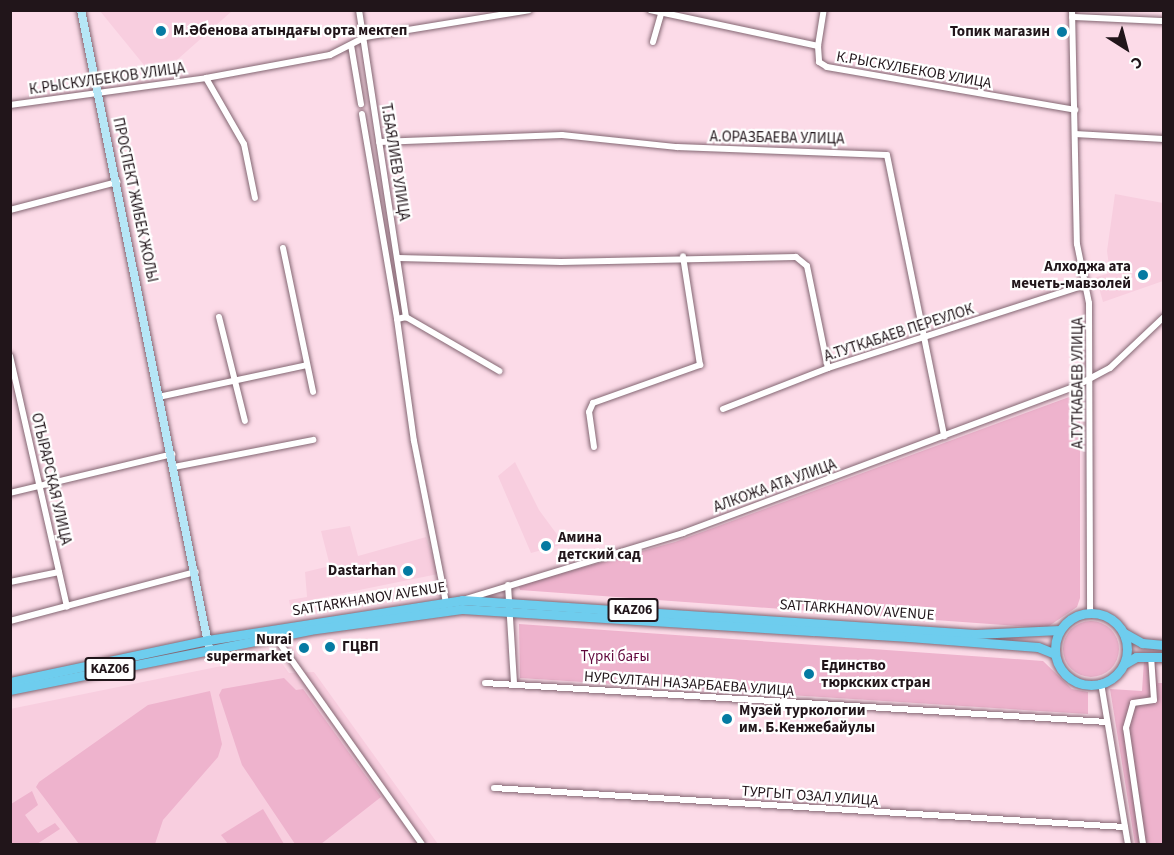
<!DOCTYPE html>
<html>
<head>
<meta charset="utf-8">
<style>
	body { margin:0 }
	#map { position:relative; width:1174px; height:855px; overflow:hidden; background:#fcdbe8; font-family:"Source Sans 3",sans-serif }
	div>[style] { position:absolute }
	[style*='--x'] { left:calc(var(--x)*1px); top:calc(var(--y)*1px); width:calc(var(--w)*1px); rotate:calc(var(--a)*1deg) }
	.built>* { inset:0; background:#f8cedf }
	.green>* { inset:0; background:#eeb3cd }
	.round { border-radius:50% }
	.roads { filter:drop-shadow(0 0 2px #836672) drop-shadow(0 0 2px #836672) }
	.minor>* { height:6px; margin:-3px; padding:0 3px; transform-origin:3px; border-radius:3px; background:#fff }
	.secondary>* { height:8px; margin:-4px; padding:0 4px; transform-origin:4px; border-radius:4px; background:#b6e6f6 }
	.primary>* { height:9px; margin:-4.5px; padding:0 4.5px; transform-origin:4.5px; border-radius:4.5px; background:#6ecdee }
	.primary>.ring { margin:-4.5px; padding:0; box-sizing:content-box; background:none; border:9px solid #6ecdee; border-radius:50% }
	.dots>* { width:16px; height:16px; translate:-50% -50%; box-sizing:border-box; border:3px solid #fff; border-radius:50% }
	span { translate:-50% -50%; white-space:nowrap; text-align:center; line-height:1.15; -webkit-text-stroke:4.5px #fff; paint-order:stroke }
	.shield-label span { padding:2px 4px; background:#fff; border:2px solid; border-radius:4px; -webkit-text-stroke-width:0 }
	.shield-label { font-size:14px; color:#21151a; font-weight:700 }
	.poi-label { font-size:15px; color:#21151a; font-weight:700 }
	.left { translate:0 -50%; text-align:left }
	.right { translate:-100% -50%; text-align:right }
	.street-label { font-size:15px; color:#21151a }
	.park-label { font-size:15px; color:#61073c }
	.frame { position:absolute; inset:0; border:12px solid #21151a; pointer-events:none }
	.north { position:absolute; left:1096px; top:18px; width:60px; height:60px; -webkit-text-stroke:4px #fff; paint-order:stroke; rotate:144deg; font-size:16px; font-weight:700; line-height:24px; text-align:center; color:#21151a }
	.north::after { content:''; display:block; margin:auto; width:21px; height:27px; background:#21151a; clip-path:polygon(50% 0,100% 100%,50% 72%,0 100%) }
</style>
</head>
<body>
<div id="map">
	<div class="built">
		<div style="clip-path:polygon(100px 11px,100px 10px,232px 11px,169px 67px,148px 70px)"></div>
		<div style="clip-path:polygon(1115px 194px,1163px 203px,1163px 281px,1103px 302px,1096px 277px,1110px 273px,1107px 251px)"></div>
		<div style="clip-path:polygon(515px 462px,539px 510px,564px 544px,531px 553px,498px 476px)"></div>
		<div style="clip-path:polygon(350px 526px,358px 556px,426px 537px,438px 574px,310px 600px,310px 608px,291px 611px,289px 600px,307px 597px,305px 572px,330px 566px,321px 531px)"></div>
		<div style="clip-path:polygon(276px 655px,289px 673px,314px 672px,438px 844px,11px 844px,10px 709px)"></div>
	</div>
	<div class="green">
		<div style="clip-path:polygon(1080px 393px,1080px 598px,1077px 607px,1046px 628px,520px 590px,519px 585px,675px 542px)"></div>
		<div class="round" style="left:1063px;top:621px;width:56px;height:56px"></div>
		<div style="clip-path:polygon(519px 624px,1043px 661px,1072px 689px,1088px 692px,1088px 714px,520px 678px)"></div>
		<div style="clip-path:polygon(1144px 660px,1155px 661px,1158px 683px,1164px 683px,1163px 844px,1135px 844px,1110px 689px,1142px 691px)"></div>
		<div style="clip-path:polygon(284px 678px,296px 690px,303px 689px,381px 797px,321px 844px,295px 844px,242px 765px,219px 695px,222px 689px)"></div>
		<div style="clip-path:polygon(210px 691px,222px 744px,218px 757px,163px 820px,155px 844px,79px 844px,36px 787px,39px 782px,148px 705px)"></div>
		<div style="clip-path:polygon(32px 791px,38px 805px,25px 815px,38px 833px,55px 823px,60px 829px,37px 844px,11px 844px,11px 804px)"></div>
		<div style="clip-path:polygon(263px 809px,284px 844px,228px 844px,221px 835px)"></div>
	</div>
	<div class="roads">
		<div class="minor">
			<div style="--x:359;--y:10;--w:311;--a:81.3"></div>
			<div style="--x:406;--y:317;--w:9;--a:167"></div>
			<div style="--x:397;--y:319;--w:123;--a:82.1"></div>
			<div style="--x:414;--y:441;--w:164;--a:78.8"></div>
			<div style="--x:650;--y:10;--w:172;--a:12.1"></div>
			<div style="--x:818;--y:46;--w:16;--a:86"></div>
			<div style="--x:819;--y:62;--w:9;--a:32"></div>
			<div style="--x:827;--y:67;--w:252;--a:9.8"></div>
			<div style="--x:1072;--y:10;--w:234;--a:88.8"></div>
			<div style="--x:1077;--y:244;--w:60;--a:78.5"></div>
			<div style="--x:1089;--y:303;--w:310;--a:89.8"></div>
			<div style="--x:1072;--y:17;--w:92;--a:2.5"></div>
			<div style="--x:653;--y:42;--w:29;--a:-74"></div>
			<div style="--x:351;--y:45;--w:60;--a:80.4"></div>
			<div style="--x:818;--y:46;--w:36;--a:-81"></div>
			<div style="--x:206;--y:78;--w:76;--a:60.1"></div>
			<div style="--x:244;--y:144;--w:55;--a:78.5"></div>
			<div style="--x:10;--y:105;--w:198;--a:-7.8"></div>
			<div style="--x:206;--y:78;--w:126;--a:-10.5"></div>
			<div style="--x:330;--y:55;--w:39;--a:-27"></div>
			<div style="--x:365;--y:37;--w:166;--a:-9.3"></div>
			<div style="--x:362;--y:114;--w:208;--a:80.3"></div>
			<div style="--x:1075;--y:134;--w:89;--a:3.2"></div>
			<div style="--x:379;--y:142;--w:183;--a:-2.2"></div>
			<div style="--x:562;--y:135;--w:116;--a:6"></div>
			<div style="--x:677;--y:147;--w:210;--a:2.2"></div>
			<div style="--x:887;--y:155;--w:287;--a:78.5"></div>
			<div style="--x:10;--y:210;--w:111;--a:-14.7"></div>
			<div style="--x:283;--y:248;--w:147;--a:78.2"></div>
			<div style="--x:398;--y:258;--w:163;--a:1.4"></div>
			<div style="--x:561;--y:262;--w:235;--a:-1.2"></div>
			<div style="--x:796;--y:257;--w:14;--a:39"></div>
			<div style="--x:807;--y:266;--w:104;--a:78.4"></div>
			<div style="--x:219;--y:317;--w:107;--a:76"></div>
			<div style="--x:406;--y:317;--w:108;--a:30.1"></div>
			<div style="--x:10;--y:356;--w:257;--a:77.2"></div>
			<div style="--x:163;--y:396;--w:147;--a:-12.1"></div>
			<div style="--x:723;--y:409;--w:113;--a:-21.3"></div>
			<div style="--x:828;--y:368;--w:270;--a:-17.9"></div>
			<div style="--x:594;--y:447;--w:35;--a:-98"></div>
			<div style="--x:589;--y:412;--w:10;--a:-66"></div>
			<div style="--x:593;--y:403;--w:114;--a:-19.6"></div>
			<div style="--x:700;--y:365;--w:110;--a:-98.9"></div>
			<div style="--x:174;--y:467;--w:142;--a:-11"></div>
			<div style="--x:10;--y:493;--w:167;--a:-13.5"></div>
			<div style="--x:10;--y:582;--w:50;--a:-11.5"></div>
			<div style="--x:508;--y:585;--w:99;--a:86.5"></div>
			<div style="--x:466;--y:599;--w:227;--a:-16.9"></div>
			<div style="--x:683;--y:533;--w:420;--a:-20.5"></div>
			<div style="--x:1076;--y:386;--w:38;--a:-28"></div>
			<div style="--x:1110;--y:368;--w:74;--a:-43.4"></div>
			<div style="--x:10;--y:621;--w:192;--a:-14.8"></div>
			<div style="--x:276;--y:638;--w:252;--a:54.7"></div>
			<div style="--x:485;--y:683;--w:623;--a:3.59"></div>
			<div style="--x:1101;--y:683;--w:163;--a:80.5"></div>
			<div style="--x:494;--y:788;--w:632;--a:3.54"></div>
			<div style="--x:1143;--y:844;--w:117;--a:-98.3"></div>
			<div style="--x:1126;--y:728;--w:26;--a:-74"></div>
			<div style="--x:1133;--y:703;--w:21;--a:-8"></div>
			<div style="--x:1154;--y:700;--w:44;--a:-93.9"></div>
		</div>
		<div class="secondary">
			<div style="--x:81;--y:10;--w:651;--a:78.66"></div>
		</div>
		<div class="primary">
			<div class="ring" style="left:1055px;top:613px;width:63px;height:63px"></div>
			<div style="--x:1124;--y:633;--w:21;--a:29"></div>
			<div style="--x:1142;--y:643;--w:22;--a:5"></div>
			<div style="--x:1124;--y:664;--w:14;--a:-30"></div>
			<div style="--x:1136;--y:657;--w:28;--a:0"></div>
			<div style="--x:10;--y:682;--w:202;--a:-12"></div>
			<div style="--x:208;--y:640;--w:257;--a:-8.9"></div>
			<div style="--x:462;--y:600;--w:514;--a:3.79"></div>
			<div style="--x:975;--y:634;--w:85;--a:-2.7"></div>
			<div style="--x:10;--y:690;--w:305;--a:-11.3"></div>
			<div style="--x:309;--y:630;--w:154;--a:-7.8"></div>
			<div style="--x:462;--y:609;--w:448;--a:3.6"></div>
			<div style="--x:909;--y:637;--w:129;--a:4.4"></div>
			<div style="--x:1038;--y:647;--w:18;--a:22"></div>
		</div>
	</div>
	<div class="dots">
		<div style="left:161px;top:31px;background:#057aa2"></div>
		<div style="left:1062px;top:32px;background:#057aa2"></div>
		<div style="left:1143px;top:275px;background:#057aa2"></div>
		<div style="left:546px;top:546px;background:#057aa2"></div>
		<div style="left:408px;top:571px;background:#057aa2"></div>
		<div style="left:330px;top:647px;background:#057aa2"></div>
		<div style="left:304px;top:648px;background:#057aa2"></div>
		<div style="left:809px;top:674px;background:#057aa2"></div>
		<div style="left:727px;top:719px;background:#057aa2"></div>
	</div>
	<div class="shield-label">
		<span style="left:633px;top:610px">KАZ06</span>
		<span style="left:110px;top:669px">KАZ06</span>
	</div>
	<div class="poi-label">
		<span class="left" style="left:173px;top:31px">М.Әбенова атындағы орта мектеп</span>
		<span class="right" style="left:1050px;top:32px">Топик магазин</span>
		<span class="right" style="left:1131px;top:275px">Алходжа ата<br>мечеть-мавзолей</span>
		<span class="left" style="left:558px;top:546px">Амина<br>детский сад</span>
		<span class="right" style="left:396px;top:571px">Dastarhan</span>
		<span class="right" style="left:292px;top:648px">Nurai<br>supermarket</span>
		<span class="left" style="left:342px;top:647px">ГЦВП</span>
		<span class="left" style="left:821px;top:674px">Единство<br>тюркских стран</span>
		<span class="left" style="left:739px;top:719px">Музей туркологии<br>им. Б.Кенжебайулы</span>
	</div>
	<div class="street-label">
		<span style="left:914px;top:70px;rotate:10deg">К.РЫСКУЛБЕКОВ УЛИЦА</span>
		<span style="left:107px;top:79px;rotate:-8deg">К.РЫСКУЛБЕКОВ УЛИЦА</span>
		<span style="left:777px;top:138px;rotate:1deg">А.ОРАЗБАЕВА УЛИЦА</span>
		<span style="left:395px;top:162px;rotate:81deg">Т.БАЯЛИЕВ УЛИЦА</span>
		<span style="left:135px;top:200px;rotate:78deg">ПРОСПЕКТ ЖИБЕК ЖОЛЫ</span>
		<span style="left:899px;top:333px;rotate:-18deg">А.ТУТКАБАЕВ ПЕРЕУЛОК</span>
		<span style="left:1078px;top:383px;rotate:-90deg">А.ТУТКАБАЕВ УЛИЦА</span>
		<span style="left:51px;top:479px;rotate:77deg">ОТЫРАРСКАЯ УЛИЦА</span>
		<span style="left:775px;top:486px;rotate:-20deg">АЛКОЖА АТА УЛИЦА</span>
		<span style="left:369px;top:599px;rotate:-9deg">SATTARKHANOV AVENUE</span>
		<span style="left:857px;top:610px;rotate:4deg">SATTARKHANOV AVENUE</span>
		<span style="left:689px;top:684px;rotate:4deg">НУРСУЛТАН НАЗАРБАЕВА УЛИЦА</span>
		<span style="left:810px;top:796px;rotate:4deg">ТУРГЫТ ОЗАЛ УЛИЦА</span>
	</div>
	<div class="park-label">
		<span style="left:615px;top:657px">Түркі бағы</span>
	</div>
	<div class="frame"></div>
	<div class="north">С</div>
</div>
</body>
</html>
